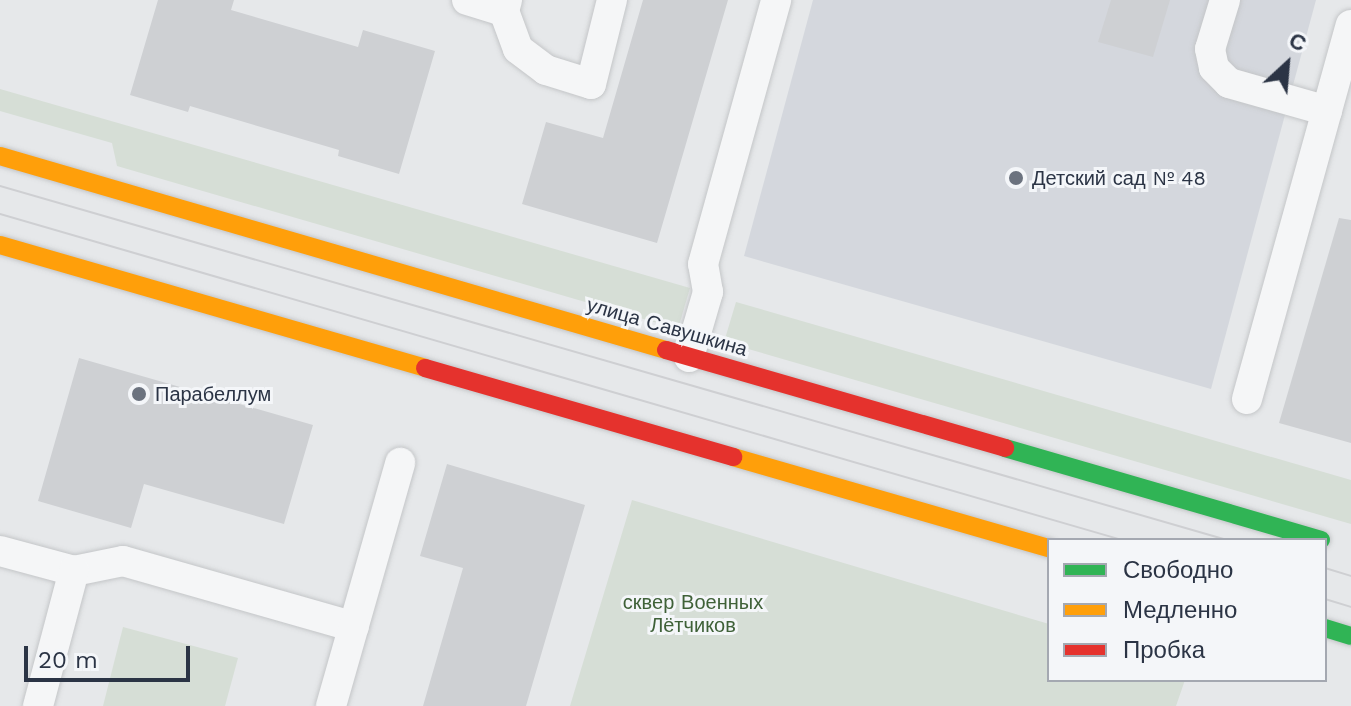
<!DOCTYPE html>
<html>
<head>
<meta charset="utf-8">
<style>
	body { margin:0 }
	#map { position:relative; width:1351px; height:706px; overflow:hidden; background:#e6e8ea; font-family:"Work Sans",sans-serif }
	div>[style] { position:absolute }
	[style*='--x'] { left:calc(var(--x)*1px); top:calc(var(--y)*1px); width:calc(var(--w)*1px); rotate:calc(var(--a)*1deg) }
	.built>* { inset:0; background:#d4d7dd }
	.green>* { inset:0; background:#d6ded6 }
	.building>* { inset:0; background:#ced0d3 }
	.roads { filter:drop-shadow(0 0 2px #c4c6c8) drop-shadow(0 0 2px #c4c6c8) }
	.lane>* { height:30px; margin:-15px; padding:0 15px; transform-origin:15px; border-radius:15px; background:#f5f6f7 }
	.fast>* { height:18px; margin:-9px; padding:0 9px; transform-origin:9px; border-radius:9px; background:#30b455 }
	.slow>* { height:18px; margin:-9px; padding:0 9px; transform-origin:9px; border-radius:9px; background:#ff9f0a }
	.jam>* { height:18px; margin:-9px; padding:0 9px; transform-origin:9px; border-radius:9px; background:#e5322d }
	.tram>* { height:2px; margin:-1px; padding:0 1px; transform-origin:1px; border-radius:1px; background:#cecfd2 }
	.dots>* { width:22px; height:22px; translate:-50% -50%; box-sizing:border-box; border:4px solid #f4f6f9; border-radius:50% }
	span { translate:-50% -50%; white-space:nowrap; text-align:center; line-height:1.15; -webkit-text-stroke:6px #f4f6f9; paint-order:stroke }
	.poi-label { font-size:20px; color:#2b3445 }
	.left { translate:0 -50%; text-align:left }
	.street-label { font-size:20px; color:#2b3445 }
	.park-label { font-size:20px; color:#3f6138 }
	.legend { position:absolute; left:1047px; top:538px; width:280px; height:144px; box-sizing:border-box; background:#f4f6f9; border:2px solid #a4a8b1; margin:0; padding:10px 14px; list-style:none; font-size:24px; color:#2b3445 }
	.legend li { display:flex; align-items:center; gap:16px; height:40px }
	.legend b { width:40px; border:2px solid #a4a8b1 }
	.north { position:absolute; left:1247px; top:24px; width:80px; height:80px; -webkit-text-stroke:6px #f4f6f9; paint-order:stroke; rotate:26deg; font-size:22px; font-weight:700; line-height:32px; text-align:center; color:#2b3445 }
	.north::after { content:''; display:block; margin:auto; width:28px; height:36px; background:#2b3445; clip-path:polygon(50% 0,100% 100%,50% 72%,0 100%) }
	.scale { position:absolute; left:24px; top:646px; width:166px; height:36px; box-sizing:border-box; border:4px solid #2b3445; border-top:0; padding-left:10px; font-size:24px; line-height:28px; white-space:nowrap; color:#2b3445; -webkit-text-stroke:6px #f4f6f9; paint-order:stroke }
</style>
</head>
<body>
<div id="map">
	<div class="built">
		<div style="clip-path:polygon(813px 0,1316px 0,1211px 389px,744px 256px)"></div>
	</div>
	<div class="green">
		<div style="clip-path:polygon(0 89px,690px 288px,678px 329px,117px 166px,112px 143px,0 111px)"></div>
		<div style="clip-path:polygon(736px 302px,1351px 480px,1351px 524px,724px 342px)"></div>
		<div style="clip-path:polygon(632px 500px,1049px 624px,1049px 680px,1185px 680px,1176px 706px,570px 706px)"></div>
		<div style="clip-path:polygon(123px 627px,238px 658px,225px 706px,103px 706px)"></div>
	</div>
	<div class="building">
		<div style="clip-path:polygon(158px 0,234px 0,231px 10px,358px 47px,363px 30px,435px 51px,399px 174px,338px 156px,339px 150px,190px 106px,188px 112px,130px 95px)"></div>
		<div style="clip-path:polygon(643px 0,728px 0,657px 243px,522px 204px,546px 122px,603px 138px)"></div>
		<div style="clip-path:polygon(1111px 0,1170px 0,1153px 57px,1098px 42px)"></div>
		<div style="clip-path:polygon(1339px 218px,1351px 220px,1351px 443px,1279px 423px)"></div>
		<div style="clip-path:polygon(79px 358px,313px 425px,284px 524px,144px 484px,131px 528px,38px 501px)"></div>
		<div style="clip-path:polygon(447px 464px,585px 505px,526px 706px,423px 706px,463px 568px,420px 556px)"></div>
	</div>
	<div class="roads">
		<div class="lane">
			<div style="--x:467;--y:0;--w:39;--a:17"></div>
			<div style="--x:507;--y:0;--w:11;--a:105"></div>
			<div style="--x:504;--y:11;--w:40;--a:69.8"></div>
			<div style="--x:518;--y:49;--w:35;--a:37"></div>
			<div style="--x:546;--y:70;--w:47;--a:17.3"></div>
			<div style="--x:591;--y:84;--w:87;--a:-76"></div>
			<div style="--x:1225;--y:0;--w:51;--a:107"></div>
			<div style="--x:1210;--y:49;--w:19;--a:78"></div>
			<div style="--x:1214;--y:68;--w:21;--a:45"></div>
			<div style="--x:1229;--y:83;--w:102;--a:15.9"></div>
			<div style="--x:689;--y:357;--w:68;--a:-73.7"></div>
			<div style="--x:708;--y:292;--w:28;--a:-100"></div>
			<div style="--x:703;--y:264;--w:274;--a:-74.5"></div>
			<div style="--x:1247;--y:399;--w:388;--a:-74.5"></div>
			<div style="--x:0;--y:551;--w:77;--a:15.1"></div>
			<div style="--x:74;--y:571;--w:50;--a:-11.5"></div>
			<div style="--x:123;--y:561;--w:240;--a:15.9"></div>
			<div style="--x:38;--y:706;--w:140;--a:-75.1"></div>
			<div style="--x:331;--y:706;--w:253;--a:-74.1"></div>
		</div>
		<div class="fast">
			<div style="--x:1005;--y:448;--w:329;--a:16.2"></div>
			<div style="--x:1325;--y:628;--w:27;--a:17"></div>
		</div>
		<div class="slow">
			<div style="--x:0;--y:156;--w:694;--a:16.24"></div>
			<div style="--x:0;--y:245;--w:442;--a:16.1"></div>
			<div style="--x:733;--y:457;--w:329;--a:16.1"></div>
		</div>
		<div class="jam">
			<div style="--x:666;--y:350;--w:353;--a:16.1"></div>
			<div style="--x:425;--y:368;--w:321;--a:16.1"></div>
		</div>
	</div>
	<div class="tram">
		<div style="--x:0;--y:186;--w:1277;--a:16.09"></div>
		<div style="--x:0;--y:214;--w:1168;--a:16.2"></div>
		<div style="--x:1325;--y:568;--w:27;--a:17"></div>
		<div style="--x:1325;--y:599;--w:27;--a:17"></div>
	</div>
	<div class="dots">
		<div style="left:1016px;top:178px;background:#6c737f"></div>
		<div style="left:139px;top:394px;background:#6c737f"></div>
	</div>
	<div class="poi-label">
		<span class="left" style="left:1032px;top:178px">Детский сад № 48</span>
		<span class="left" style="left:155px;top:394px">Парабеллум</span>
	</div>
	<div class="street-label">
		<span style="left:667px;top:327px;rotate:16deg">улица Савушкина</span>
	</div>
	<div class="park-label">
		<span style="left:693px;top:614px">сквер Военных<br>Лётчиков</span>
	</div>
	<ul class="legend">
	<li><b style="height:10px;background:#30b455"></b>Свободно</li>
	<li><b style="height:10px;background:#ff9f0a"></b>Медленно</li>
	<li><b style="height:10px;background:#e5322d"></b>Пробка</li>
	</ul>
	<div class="north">С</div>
	<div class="scale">20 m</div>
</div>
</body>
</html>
